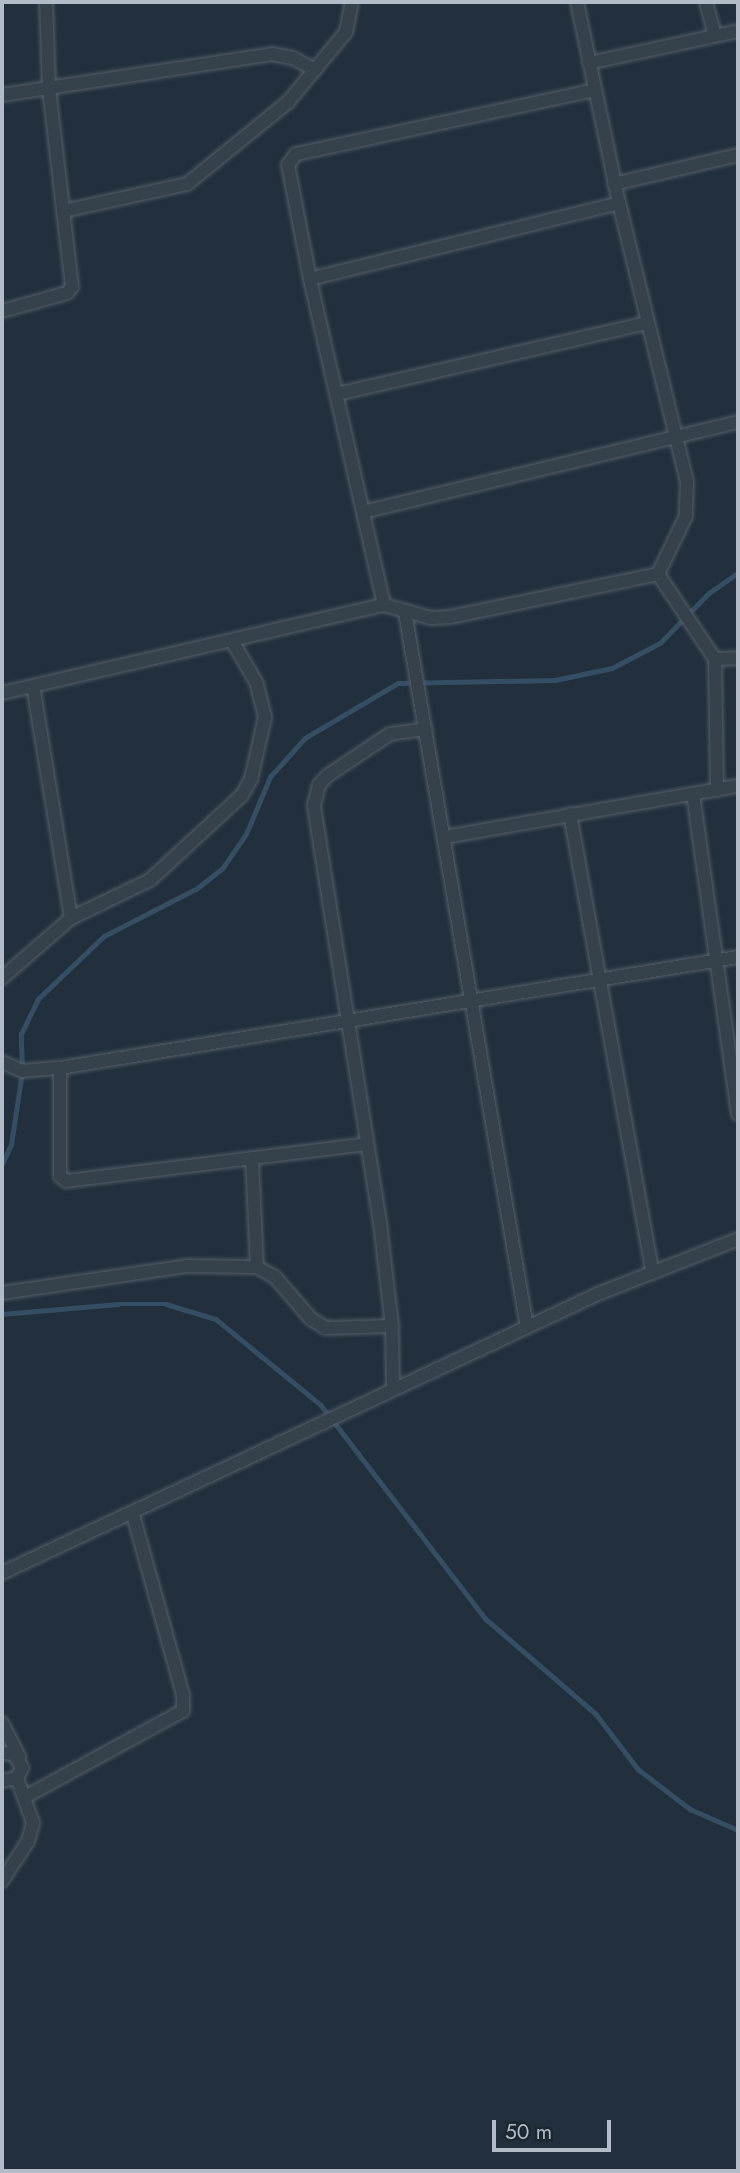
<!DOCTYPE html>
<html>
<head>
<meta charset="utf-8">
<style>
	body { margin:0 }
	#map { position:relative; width:740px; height:2173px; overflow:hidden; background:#21303c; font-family:Jost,sans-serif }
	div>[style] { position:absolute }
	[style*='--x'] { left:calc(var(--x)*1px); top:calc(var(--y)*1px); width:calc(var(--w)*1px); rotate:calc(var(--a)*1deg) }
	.stream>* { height:4.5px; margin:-2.25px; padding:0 2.25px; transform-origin:2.25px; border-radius:2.25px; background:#354e64 }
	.roads { filter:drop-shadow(0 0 2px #545f6a) drop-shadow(0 0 2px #545f6a) }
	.minor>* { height:12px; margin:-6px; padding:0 6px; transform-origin:6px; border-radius:6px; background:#35424c }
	span { translate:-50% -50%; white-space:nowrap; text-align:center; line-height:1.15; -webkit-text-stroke:6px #1b2731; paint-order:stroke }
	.frame { position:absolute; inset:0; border:4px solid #b1bcc8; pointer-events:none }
	.scale { position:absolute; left:492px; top:2120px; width:119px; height:32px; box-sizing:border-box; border:4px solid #b1bcc8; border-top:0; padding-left:9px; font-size:21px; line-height:24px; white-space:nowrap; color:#b1bcc8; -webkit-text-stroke:5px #1b2731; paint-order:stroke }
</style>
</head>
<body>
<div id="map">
	<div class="stream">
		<div style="--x:2;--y:1164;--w:21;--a:-65"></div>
		<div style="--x:11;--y:1145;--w:75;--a:-81.5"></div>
		<div style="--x:22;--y:1071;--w:37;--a:-92"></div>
		<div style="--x:21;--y:1034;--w:39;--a:-64"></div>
		<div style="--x:38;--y:999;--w:91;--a:-43.7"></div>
		<div style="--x:104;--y:936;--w:103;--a:-27.1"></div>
		<div style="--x:196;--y:889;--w:33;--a:-38"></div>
		<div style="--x:222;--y:869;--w:42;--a:-55.6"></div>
		<div style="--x:246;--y:834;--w:62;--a:-67.2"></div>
		<div style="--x:270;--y:777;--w:52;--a:-48.1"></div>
		<div style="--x:305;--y:738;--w:108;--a:-30.6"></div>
		<div style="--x:398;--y:683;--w:157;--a:-1.1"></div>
		<div style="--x:555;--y:680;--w:58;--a:-11.9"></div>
		<div style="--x:612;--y:668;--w:54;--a:-27.5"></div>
		<div style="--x:660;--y:643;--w:70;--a:-45.6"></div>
		<div style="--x:709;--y:593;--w:35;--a:-35"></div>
		<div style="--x:2;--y:1314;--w:116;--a:-4.9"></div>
		<div style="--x:118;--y:1304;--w:48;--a:0"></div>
		<div style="--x:166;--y:1304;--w:52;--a:16.7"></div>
		<div style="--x:216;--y:1319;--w:136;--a:39.3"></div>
		<div style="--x:321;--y:1405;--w:270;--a:52.4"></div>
		<div style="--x:486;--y:1619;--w:145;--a:40.8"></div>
		<div style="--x:596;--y:1714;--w:69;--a:52.6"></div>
		<div style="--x:638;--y:1769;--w:66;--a:37.6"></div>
		<div style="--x:690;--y:1809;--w:52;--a:23.6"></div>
	</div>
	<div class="roads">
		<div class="minor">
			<div style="--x:577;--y:2;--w:205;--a:78.2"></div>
			<div style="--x:619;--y:203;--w:286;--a:76.3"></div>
			<div style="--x:687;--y:481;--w:35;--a:92"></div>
			<div style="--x:686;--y:516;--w:64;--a:115.8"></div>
			<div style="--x:706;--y:2;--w:34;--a:75"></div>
			<div style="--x:589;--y:63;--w:152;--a:-12.1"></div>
			<div style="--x:595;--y:90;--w:306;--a:167.9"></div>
			<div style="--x:296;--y:154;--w:14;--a:126"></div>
			<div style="--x:288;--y:165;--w:116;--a:79.1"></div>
			<div style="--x:310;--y:279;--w:334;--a:77.2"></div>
			<div style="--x:384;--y:605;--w:49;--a:15.5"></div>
			<div style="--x:431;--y:618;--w:19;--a:-3"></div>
			<div style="--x:450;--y:617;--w:212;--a:-11.7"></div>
			<div style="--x:2;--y:95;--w:273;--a:-8.6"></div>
			<div style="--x:272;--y:54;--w:21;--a:11"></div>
			<div style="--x:293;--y:58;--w:25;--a:29"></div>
			<div style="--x:614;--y:184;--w:127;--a:-13.2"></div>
			<div style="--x:63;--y:211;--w:127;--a:-12.3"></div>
			<div style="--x:187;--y:184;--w:130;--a:-39.1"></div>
			<div style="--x:288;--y:102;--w:91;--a:-50.4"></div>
			<div style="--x:346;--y:32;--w:31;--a:-79"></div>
			<div style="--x:310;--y:279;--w:318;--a:-13.8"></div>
			<div style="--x:2;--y:311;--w:67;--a:-15.5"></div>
			<div style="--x:67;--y:293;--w:8;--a:-50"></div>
			<div style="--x:72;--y:287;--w:201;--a:-96.6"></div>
			<div style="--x:49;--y:87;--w:85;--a:-92"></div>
			<div style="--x:337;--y:394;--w:318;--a:-12.9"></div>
			<div style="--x:363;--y:512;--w:386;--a:-13.5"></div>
			<div style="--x:658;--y:574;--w:102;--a:56.2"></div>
			<div style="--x:715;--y:659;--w:23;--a:-2"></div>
			<div style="--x:405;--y:612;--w:725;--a:80.32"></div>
			<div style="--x:715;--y:659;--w:131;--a:89.1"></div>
			<div style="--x:2;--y:693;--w:392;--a:-13"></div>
			<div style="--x:693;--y:794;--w:323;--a:82"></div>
			<div style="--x:570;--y:814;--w:465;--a:79.8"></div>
			<div style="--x:445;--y:837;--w:297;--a:-9.9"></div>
			<div style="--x:71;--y:918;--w:88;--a:-25.7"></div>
			<div style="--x:150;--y:880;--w:125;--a:-42.7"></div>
			<div style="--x:242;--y:795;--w:18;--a:-61"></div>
			<div style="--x:251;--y:779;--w:64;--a:-77.3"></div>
			<div style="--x:265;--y:717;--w:36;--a:-104"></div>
			<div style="--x:256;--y:682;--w:48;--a:-120.3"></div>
			<div style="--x:2;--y:978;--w:91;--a:-41"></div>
			<div style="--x:71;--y:918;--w:234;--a:-99.3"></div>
			<div style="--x:2;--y:1062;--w:22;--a:24"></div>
			<div style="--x:22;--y:1071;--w:38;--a:-5"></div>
			<div style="--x:60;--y:1068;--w:687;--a:-9.3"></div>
			<div style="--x:60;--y:1068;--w:108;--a:90"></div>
			<div style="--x:60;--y:1176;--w:8;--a:40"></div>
			<div style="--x:66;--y:1181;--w:303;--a:-7"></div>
			<div style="--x:252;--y:1158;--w:109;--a:87.4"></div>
			<div style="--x:2;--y:1293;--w:186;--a:-8.3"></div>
			<div style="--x:186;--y:1266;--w:71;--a:0.8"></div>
			<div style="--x:257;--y:1267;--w:21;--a:29"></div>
			<div style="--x:275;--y:1277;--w:55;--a:49.4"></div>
			<div style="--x:311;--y:1319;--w:17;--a:31"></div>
			<div style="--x:326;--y:1328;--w:66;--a:-1.7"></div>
			<div style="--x:393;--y:1389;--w:63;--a:-90.9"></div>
			<div style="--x:392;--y:1326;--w:104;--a:-96.6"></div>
			<div style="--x:380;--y:1223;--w:423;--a:-99"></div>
			<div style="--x:314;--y:805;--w:21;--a:-76"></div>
			<div style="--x:319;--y:785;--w:12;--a:-48"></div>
			<div style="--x:327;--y:776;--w:76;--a:-33.7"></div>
			<div style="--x:390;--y:734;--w:36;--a:-8"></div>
			<div style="--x:2;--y:1573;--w:658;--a:-25.09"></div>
			<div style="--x:598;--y:1294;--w:150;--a:-21.4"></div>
			<div style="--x:2;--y:1723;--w:38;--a:63"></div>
			<div style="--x:2;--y:1753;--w:12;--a:5"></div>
			<div style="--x:14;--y:1754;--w:16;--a:60"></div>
			<div style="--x:22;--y:1768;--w:11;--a:117"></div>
			<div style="--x:17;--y:1778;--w:15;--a:169"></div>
			<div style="--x:25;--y:1797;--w:180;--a:-28.6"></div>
			<div style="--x:183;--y:1711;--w:16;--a:-90"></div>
			<div style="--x:183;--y:1695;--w:187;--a:-105.5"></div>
			<div style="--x:2;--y:1881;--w:48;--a:-57"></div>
			<div style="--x:28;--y:1841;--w:19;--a:-74"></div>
			<div style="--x:33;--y:1823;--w:48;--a:-109.6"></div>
		</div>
	</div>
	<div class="frame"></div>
	<div class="scale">50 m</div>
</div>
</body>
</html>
